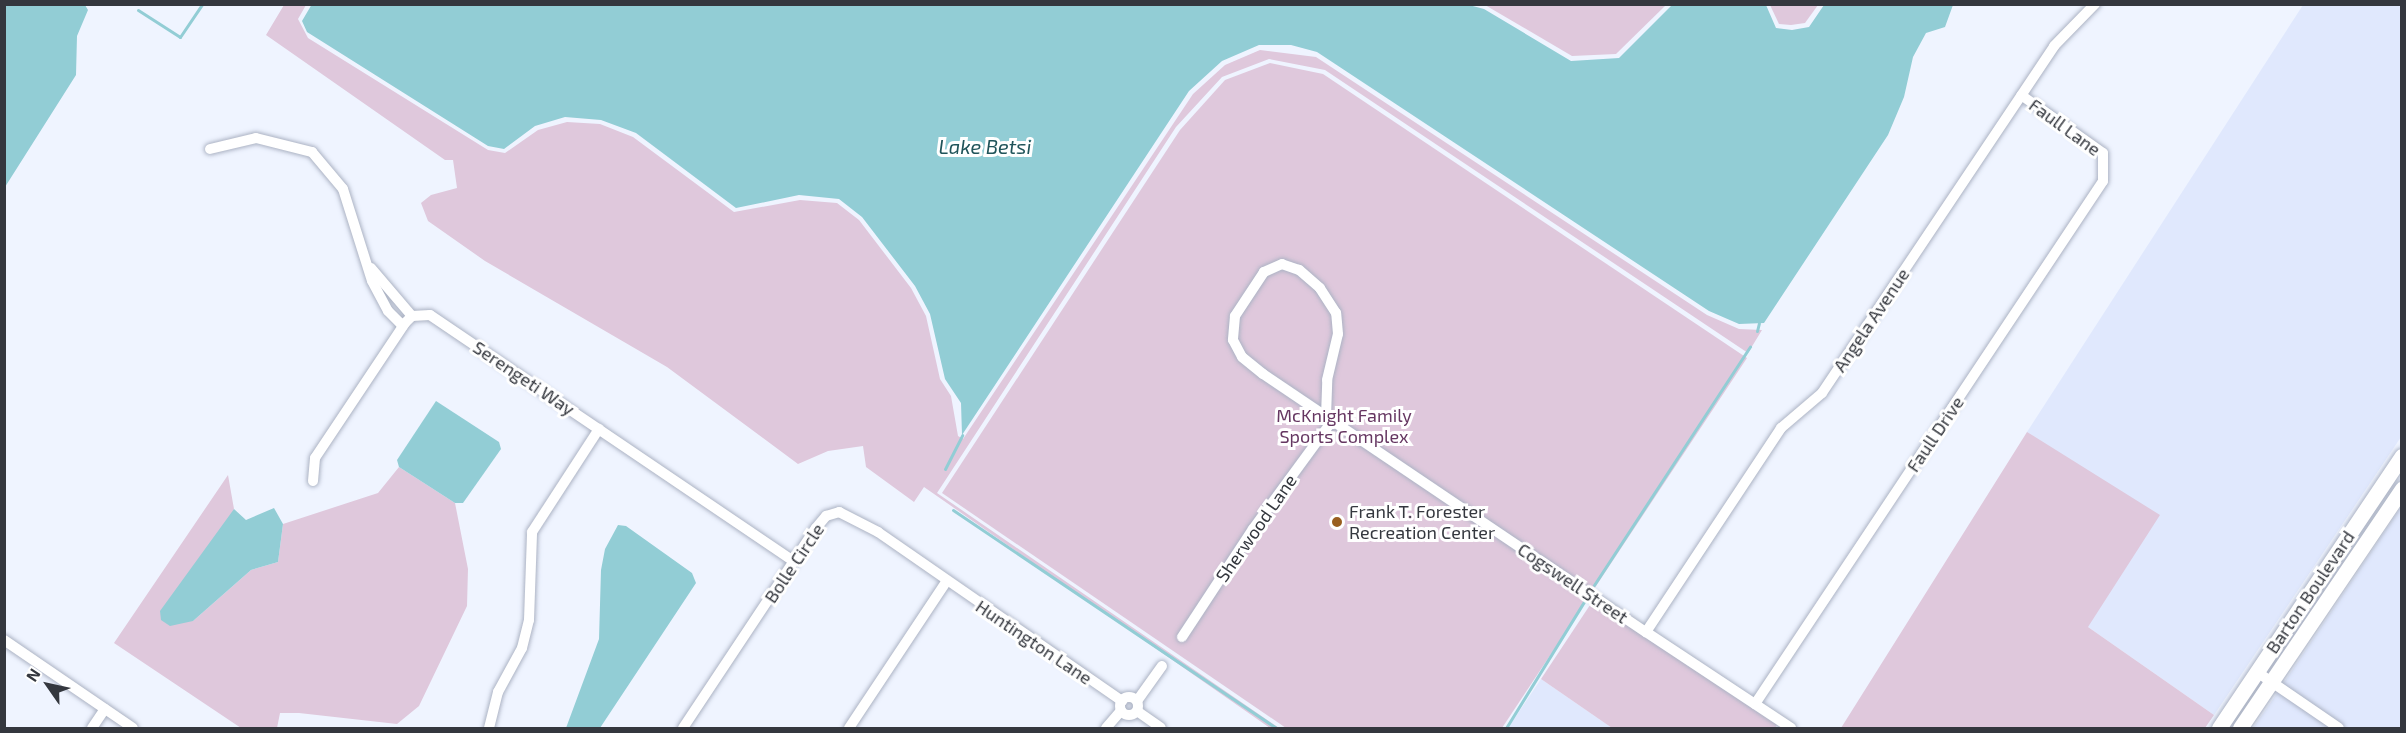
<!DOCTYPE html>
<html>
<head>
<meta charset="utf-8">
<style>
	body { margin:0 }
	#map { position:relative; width:2406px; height:733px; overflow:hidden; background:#eff4ff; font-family:"Exo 2",sans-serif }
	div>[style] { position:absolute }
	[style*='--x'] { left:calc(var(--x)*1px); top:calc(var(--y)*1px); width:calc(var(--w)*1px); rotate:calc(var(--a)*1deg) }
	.built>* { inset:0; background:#e0e8fd }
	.green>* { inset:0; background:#dfc8dc }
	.water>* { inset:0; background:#92cdd5 }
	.stream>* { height:3px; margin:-1.5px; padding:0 1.5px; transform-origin:1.5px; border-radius:1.5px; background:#92cdd5 }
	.roads { filter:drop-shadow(0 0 2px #acb3c4) drop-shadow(0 0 2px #acb3c4) }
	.street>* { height:10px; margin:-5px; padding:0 5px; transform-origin:5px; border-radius:5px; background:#fff }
	.street>.ring { margin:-5px; padding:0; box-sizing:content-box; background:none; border:10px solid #fff; border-radius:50% }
	.secondary>* { height:15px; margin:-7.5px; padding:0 7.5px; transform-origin:7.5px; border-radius:7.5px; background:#fff }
	.dots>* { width:16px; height:16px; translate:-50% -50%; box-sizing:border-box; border:3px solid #fff; border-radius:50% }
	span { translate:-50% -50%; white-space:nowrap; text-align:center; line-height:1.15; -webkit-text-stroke:6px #fff; paint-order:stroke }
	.street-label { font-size:18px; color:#34373e }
	.park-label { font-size:18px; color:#653661 }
	.poi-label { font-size:18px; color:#34373e }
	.left { translate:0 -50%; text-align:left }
	.water-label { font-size:20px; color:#20545a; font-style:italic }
	.frame { position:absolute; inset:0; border:6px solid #34373e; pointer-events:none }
	.north { position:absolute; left:18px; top:655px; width:60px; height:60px; -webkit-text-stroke:4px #fff; paint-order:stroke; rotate:304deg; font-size:16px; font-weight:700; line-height:24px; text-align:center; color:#34373e }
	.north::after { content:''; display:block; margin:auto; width:21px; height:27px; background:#34373e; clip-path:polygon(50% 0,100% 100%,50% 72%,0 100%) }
</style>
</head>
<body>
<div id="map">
	<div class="built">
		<div style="clip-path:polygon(2303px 5px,2401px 5px,2401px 437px,2214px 715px,2088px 627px,2027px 432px)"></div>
		<div style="clip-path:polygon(2401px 507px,2401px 728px,2347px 728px,2283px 684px)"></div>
		<div style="clip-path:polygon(1541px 679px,1612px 728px,1508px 728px)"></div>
		<div style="clip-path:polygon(2278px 692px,2330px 728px,2253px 728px)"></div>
	</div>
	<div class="green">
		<div style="clip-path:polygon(284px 5px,306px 5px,298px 19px,308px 38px,488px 150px,505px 153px,538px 130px,567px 122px,600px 124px,633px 137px,734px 212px,800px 200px,837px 203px,859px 220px,911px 288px,926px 316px,940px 379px,951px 396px,958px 436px,963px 439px,1193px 94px,1225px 65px,1260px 50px,1316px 57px,1707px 315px,1739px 329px,1762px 330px,1748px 353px,1325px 70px,1269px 59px,1222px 77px,1176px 127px,937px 493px,1279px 728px,1270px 728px,924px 487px,914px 502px,866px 467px,863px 446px,828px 451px,798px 464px,667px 367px,485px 261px,428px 221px,421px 203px,431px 195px,457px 188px,453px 160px,445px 160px,266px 35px)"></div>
		<div style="clip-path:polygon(1485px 5px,1666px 5px,1616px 54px,1572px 56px)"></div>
		<div style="clip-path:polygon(1770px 5px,1770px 4px,1818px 5px,1805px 23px,1791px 25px,1779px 24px)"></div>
		<div style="clip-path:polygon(1270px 63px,1323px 74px,1747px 358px,1502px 728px,1286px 728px,942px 493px,1180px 130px,1225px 80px)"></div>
		<div style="clip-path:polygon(2027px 432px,2160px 515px,2088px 627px,2214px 715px,2205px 728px,1841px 728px)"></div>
		<div style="clip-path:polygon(399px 467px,455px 503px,468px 569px,467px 606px,419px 706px,397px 724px,299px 713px,280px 713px,277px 728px,241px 728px,114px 643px,228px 475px,234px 509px,193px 621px,251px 570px,278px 562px,283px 524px,378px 493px)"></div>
		<div style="clip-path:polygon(1592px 602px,1777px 725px,1775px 728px,1612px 728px,1541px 679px)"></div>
	</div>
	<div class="water">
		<div style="clip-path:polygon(5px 4px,85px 5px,88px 10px,77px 36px,76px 75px,5px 187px)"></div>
		<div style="clip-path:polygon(312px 4px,1469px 5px,1484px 9px,1571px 61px,1619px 58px,1672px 5px,1766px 5px,1776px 28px,1792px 30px,1809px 27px,1824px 5px,1953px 5px,1945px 27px,1926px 33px,1913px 57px,1904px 97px,1888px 135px,1764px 323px,1739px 324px,1709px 311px,1317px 52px,1291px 45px,1259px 45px,1222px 61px,1189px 91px,962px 435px,961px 403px,945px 379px,930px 314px,915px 286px,862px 217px,839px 199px,799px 195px,736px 208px,636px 133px,601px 120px,565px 117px,535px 126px,504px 149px,488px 146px,307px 32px,302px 21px)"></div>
		<div style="clip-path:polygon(436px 401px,499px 442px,501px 449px,463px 503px,455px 503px,399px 467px,397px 460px)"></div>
		<div style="clip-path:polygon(274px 508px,283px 524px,278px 562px,251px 570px,193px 621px,170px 626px,161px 620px,160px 611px,234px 509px,246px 520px)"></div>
		<div style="clip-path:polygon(618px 525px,626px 526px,692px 573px,696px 583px,600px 728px,566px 728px,599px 639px,601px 570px,605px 549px)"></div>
	</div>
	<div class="stream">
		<div style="--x:138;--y:10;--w:50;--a:32.7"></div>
		<div style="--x:180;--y:37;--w:40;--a:-56"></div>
		<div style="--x:1757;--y:331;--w:8;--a:-76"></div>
		<div style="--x:945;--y:469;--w:38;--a:-63"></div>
		<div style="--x:953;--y:510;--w:390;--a:34"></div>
		<div style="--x:1594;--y:585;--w:285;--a:-56.8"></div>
		<div style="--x:1506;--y:728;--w:150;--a:-58.3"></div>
	</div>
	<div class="roads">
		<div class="street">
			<div style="--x:210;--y:149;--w:47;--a:-13.4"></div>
			<div style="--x:256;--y:138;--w:58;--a:14"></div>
			<div style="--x:312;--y:152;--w:48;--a:50"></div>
			<div style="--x:343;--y:189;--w:96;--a:72.5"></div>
			<div style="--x:372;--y:281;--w:34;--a:62"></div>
			<div style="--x:388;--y:311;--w:21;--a:45"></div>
			<div style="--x:371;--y:268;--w:63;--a:49.5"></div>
			<div style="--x:1326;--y:417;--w:37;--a:-88"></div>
			<div style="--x:1327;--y:380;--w:47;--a:-76.6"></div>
			<div style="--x:1338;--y:334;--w:21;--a:-95"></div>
			<div style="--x:1336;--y:313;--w:30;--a:-123"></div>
			<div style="--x:1320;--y:288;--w:28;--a:-139"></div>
			<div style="--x:1299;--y:270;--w:18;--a:-161"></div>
			<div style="--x:1282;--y:264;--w:20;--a:156"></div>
			<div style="--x:1264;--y:272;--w:53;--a:123.4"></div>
			<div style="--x:1235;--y:316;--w:24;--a:95"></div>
			<div style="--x:1233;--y:340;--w:19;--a:62"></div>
			<div style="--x:1242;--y:357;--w:27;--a:39"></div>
			<div style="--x:1263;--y:374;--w:462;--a:34"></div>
			<div style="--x:1646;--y:632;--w:174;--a:33.5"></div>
			<div style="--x:313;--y:481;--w:23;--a:-85"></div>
			<div style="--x:315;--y:458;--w:162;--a:-56.3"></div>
			<div style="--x:405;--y:323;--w:10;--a:-45"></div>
			<div style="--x:412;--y:316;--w:18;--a:-3"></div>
			<div style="--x:430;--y:315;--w:439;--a:34.1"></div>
			<div style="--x:1646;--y:632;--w:245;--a:-56.5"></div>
			<div style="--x:1781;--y:428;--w:54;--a:-40.5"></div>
			<div style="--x:1822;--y:393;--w:417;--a:-56.2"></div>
			<div style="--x:2054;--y:46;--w:59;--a:-45.7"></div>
			<div style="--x:1182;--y:637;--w:129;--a:-56.7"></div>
			<div style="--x:1253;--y:529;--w:134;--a:-53.8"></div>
			<div style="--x:4;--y:640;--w:156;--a:34.3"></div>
			<div style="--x:2257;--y:672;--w:99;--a:34.3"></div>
			<div class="ring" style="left:1120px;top:697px;width:8px;height:8px"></div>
			<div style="--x:1137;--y:701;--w:43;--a:-54.5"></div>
			<div style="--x:1755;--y:704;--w:628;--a:-56.36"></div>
			<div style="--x:2103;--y:181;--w:28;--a:-90"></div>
			<div style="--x:2103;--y:153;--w:100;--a:-144.7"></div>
			<div style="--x:1137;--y:711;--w:29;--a:35"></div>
			<div style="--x:92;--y:728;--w:23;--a:-56"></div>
			<div style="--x:489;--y:728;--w:37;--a:-76"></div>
			<div style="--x:498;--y:692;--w:50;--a:-61.4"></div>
			<div style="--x:522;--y:648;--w:29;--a:-76"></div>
			<div style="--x:529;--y:620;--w:88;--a:-88"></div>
			<div style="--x:532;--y:532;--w:123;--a:-57"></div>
			<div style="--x:683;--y:728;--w:240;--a:-56.4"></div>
			<div style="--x:816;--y:528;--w:16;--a:-50"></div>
			<div style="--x:826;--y:516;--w:14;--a:-17"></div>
			<div style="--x:839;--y:512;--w:44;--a:27.1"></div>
			<div style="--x:878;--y:532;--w:297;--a:34.7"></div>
			<div style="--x:849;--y:728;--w:175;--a:-56.4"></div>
			<div style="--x:1106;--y:728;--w:23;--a:-49"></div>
		</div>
		<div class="secondary">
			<div style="--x:2219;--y:728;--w:328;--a:-56.1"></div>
			<div style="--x:2240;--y:728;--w:289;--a:-55.9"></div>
		</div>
	</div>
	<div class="dots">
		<div style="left:1337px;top:522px;background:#995e1f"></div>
	</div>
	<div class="street-label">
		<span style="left:2065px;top:127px;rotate:36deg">Faull Lane</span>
		<span style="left:1871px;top:320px;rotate:-56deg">Angela Avenue</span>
		<span style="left:524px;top:378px;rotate:34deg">Serengeti Way</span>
		<span style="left:1935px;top:434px;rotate:-56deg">Faull Drive</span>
		<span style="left:1256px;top:528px;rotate:-55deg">Sherwood Lane</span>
		<span style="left:794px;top:563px;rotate:-56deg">Bolle Circle</span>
		<span style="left:1573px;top:583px;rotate:34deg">Cogswell Street</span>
		<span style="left:2310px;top:592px;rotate:-56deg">Barton Boulevard</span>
		<span style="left:1034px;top:642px;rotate:34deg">Huntington Lane</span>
	</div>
	<div class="park-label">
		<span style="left:1344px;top:426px">McKnight Family<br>Sports Complex</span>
	</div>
	<div class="poi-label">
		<span class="left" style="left:1349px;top:522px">Frank T. Forester<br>Recreation Center</span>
	</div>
	<div class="water-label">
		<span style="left:985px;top:146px">Lake Betsi</span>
	</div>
	<div class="frame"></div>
	<div class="north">N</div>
</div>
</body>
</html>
